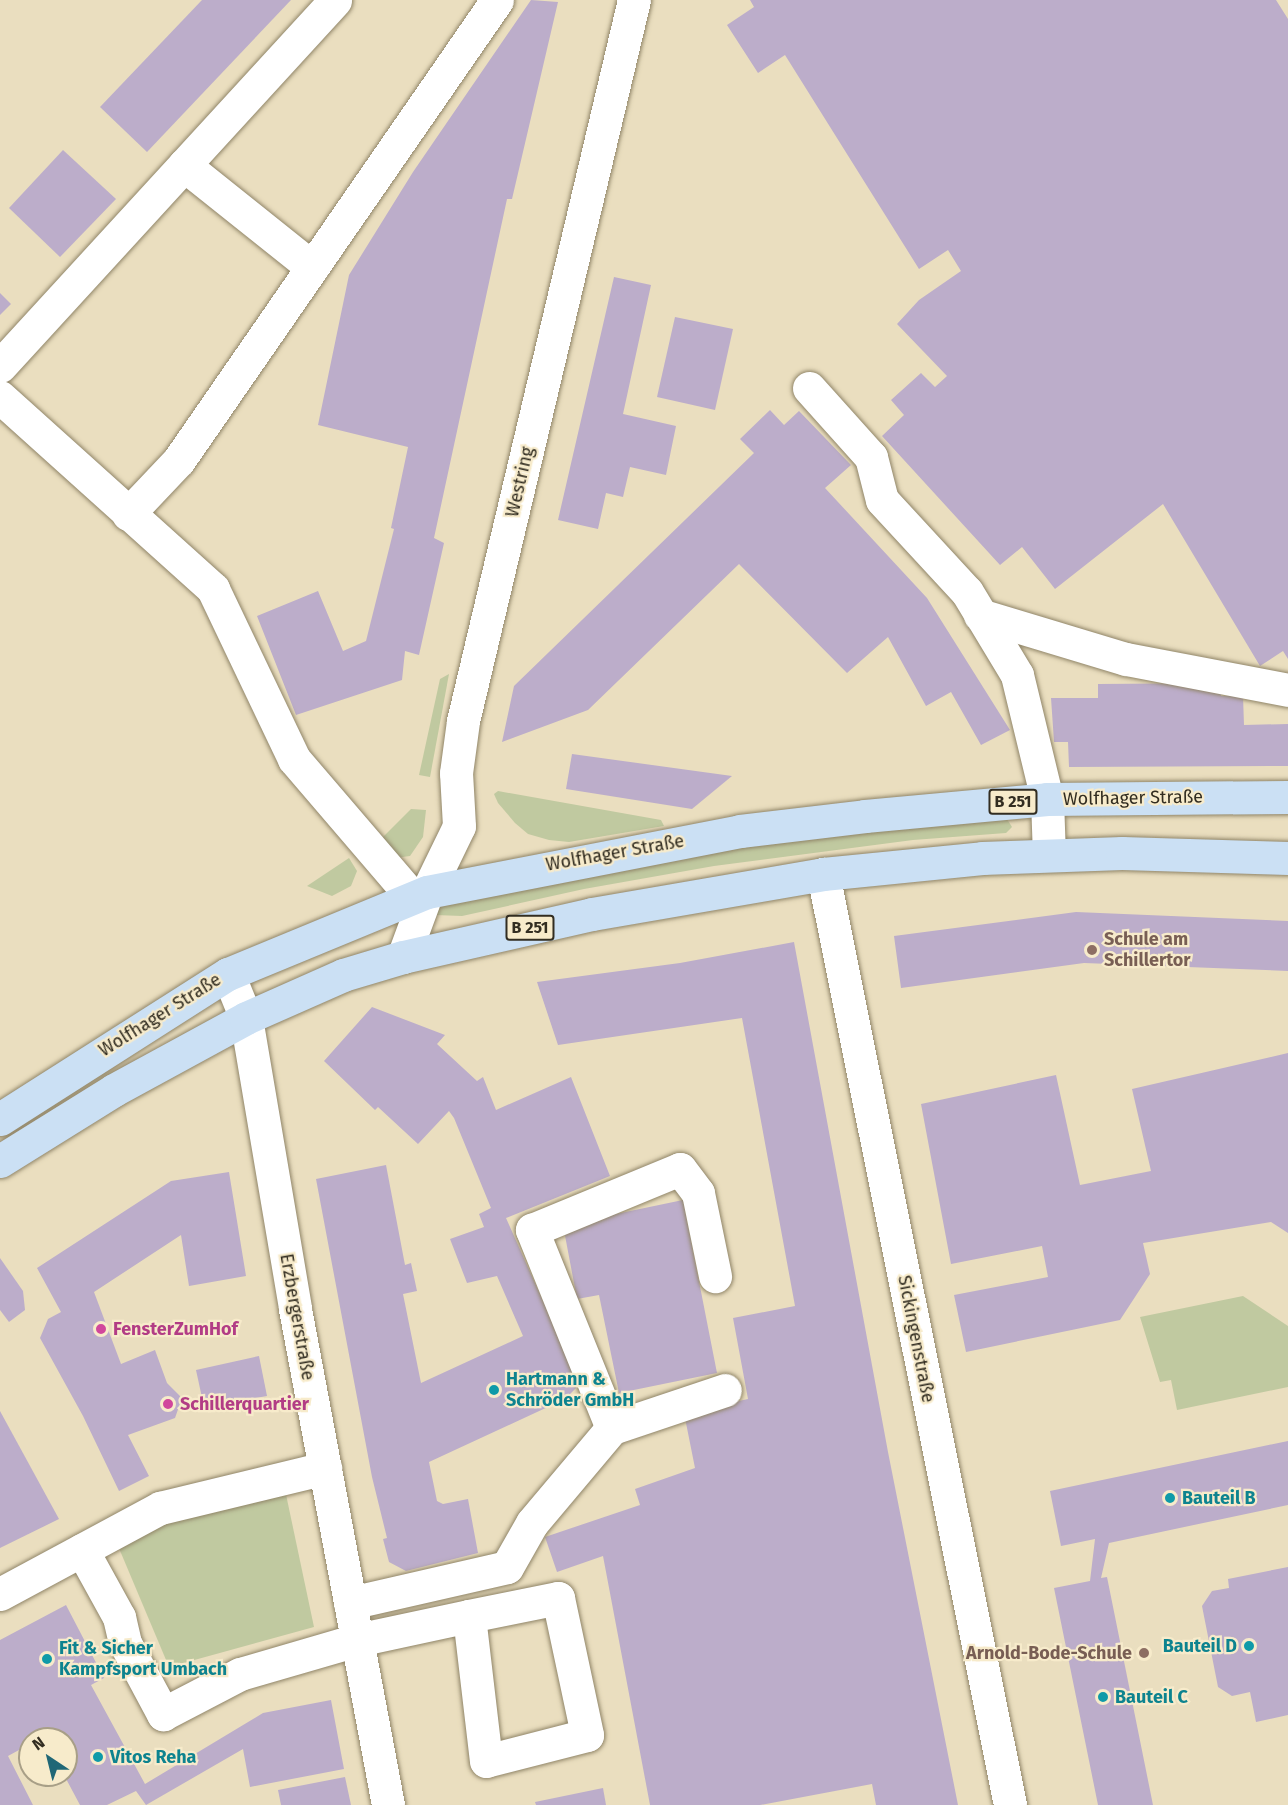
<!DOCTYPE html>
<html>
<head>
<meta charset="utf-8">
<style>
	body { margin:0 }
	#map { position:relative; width:1288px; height:1805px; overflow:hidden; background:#eadebf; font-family:"Fira Sans",sans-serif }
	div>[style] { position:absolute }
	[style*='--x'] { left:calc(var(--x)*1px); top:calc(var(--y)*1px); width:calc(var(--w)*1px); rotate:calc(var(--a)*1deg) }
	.green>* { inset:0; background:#c0c9a0 }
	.building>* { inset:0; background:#bcadca }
	.roads { filter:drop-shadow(0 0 2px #908568) drop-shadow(0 0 2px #908568) }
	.minor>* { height:33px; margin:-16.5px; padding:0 16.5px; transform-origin:16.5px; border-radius:16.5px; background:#fff }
	.major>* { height:33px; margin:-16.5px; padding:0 16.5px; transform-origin:16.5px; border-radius:16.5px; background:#cbe0f4 }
	.dots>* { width:16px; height:16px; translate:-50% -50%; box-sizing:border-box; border:3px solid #f7ebcb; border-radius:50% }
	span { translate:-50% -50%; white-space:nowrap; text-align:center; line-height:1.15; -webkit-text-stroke:4.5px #f7ebcb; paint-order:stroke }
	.shield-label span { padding:2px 4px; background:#f7ebcb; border:2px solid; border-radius:4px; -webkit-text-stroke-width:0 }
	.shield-label { font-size:16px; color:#322d21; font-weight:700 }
	.street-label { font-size:18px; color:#322d21 }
	.education-label { font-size:18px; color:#785e54; font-weight:700 }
	.left { translate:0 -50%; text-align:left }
	.right { translate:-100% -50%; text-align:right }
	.hotel-label { font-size:18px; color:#b23c85; font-weight:700 }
	.culture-label { font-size:18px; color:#0d838f; font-weight:700 }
	.north { position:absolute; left:18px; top:1727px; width:60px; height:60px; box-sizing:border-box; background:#f7ebcb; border:2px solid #a89f87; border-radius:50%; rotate:325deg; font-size:16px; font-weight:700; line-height:24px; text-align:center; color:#322d21 }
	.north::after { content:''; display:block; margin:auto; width:21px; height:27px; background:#206776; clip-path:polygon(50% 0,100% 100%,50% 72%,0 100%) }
</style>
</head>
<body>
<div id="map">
	<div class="green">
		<div style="clip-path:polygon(449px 674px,430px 777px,419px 775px,440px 679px)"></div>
		<div style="clip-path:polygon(498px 791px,661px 820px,664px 826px,569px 842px,549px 840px,528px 834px,515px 823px,498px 803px,494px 794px)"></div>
		<div style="clip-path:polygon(411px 809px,426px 810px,423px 837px,410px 856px,395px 858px,380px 840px)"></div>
		<div style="clip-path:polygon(1007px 819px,1012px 827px,1006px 833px,913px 840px,714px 866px,584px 889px,462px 916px,435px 915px,436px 907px,707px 852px,852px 832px)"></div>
		<div style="clip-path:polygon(349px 858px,357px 871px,351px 886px,332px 896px,307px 886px)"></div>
		<div style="clip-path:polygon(1243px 1296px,1288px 1326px,1288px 1387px,1177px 1410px,1171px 1380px,1160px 1382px,1140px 1317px)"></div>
		<div style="clip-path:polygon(284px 1485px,314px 1627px,169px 1667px,113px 1534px)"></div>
	</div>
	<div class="building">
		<div style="clip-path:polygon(202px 0,291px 0,147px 152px,100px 107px)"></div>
		<div style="clip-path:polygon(531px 0,558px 2px,512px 199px,507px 199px,434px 538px,444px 543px,419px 655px,405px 651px,402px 680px,296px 715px,257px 616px,318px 591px,343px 651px,366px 641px,394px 529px,391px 528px,408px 447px,318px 425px,349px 275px,413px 172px)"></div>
		<div style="clip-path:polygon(750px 0,1276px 0,1288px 19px,1288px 659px,1283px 651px,1260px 666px,1163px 504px,1055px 589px,1022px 547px,1000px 565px,882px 436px,904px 415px,891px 400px,921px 373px,935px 387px,947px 376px,897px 324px,919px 300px,961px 271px,948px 250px,919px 269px,785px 55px,758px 73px,727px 25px,754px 7px)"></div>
		<div style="clip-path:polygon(63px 150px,116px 199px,60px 257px,9px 208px)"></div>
		<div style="clip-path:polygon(614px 277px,651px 285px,623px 414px,676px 426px,666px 475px,630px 467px,623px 497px,606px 493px,598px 529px,558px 520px)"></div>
		<div style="clip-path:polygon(0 293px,11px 304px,0 315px)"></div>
		<div style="clip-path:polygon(675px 317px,733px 329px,715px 410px,657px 397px)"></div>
		<div style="clip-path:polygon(770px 410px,784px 425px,799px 411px,851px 465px,825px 488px,927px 598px,1010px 730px,981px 745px,951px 692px,926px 706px,888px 637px,847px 673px,739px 564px,588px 710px,502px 742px,514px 686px,754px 453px,740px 439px)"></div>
		<div style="clip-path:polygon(1221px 683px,1221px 696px,1243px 696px,1244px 725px,1288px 724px,1288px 766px,1069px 767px,1068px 742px,1054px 742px,1051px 698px,1098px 698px,1098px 684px)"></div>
		<div style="clip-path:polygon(572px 754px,732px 776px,692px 809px,566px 789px)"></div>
		<div style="clip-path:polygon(1076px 912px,1288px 921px,1288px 971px,1084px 963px,901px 988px,894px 936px)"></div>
		<div style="clip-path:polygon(794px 942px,888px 1452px,958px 1805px,876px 1805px,872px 1784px,760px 1805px,650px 1805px,603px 1556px,557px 1572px,545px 1537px,640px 1505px,635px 1489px,695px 1468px,684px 1413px,748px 1399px,733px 1318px,795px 1306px,742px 1018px,558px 1045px,537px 982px,680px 963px)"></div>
		<div style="clip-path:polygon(372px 1007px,445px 1035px,437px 1044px,477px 1081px,483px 1077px,496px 1110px,571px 1077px,610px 1176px,506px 1218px,580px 1384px,565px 1399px,429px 1462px,437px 1501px,443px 1504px,468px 1499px,478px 1553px,406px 1571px,389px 1562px,383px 1539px,387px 1538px,372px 1477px,316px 1179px,386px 1165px,405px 1265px,411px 1263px,417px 1291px,403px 1294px,421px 1383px,523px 1336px,497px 1276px,467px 1283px,450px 1239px,484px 1227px,479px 1214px,491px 1208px,454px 1118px,449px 1111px,418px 1144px,378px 1107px,375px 1110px,324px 1061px)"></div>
		<div style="clip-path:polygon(1288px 1053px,1288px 1233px,1271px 1222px,1143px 1243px,1150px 1274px,1120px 1320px,966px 1352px,954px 1295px,1048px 1277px,1042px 1246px,951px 1264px,921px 1104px,1056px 1075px,1080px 1185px,1151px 1171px,1132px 1089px)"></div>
		<div style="clip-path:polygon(229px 1172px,246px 1276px,189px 1286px,181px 1235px,94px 1292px,121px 1364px,155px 1350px,167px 1383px,182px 1398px,175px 1418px,128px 1435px,149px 1476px,119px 1491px,83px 1416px,40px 1338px,48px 1319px,61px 1312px,37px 1268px,171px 1181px)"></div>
		<div style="clip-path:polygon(683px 1200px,717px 1373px,619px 1393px,599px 1295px,577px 1299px,563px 1225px)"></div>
		<div style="clip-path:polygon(0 1258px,23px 1291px,25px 1310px,9px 1322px,0 1310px)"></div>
		<div style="clip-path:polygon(259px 1356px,267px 1396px,204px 1407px,196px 1370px)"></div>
		<div style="clip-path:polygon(0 1411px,59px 1519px,0 1548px)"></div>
		<div style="clip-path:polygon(1288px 1441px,1288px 1505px,1109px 1543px,1101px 1578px,1107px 1577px,1153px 1805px,1098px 1805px,1054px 1588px,1090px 1581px,1095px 1539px,1061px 1546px,1050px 1491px)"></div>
		<div style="clip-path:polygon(1288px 1567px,1288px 1715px,1256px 1722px,1250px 1692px,1232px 1696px,1218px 1687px,1202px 1606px,1212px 1591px,1229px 1588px,1228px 1579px)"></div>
		<div style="clip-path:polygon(66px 1605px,104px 1678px,91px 1685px,145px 1784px,263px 1713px,331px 1700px,344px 1769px,250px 1787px,243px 1749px,146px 1805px,136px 1791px,107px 1805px,80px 1805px,64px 1775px,66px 1739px,43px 1737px,30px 1739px,30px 1744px,8px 1756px,33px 1805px,0 1805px,0 1640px)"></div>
		<div style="clip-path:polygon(345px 1777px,351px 1805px,281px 1805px,278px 1790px)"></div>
		<div style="clip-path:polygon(603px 1788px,606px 1805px,536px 1805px,535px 1802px)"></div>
	</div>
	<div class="roads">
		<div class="minor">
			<div style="--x:184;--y:165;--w:164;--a:38.6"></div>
			<div style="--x:0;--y:366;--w:496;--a:-47.5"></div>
			<div style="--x:809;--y:388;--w:93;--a:48.1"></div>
			<div style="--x:871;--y:457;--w:44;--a:75.7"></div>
			<div style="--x:882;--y:500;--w:125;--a:47.3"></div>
			<div style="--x:967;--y:592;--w:97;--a:58.9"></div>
			<div style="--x:1017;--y:675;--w:128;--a:76.4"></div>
			<div style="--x:1047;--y:799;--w:56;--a:88"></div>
			<div style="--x:0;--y:397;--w:287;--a:42"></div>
			<div style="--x:213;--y:589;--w:188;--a:64.5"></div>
			<div style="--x:294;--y:759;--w:183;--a:49.4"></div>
			<div style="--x:128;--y:514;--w:74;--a:-46.6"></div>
			<div style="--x:179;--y:460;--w:559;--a:-55.34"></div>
			<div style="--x:980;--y:615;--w:152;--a:16.8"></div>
			<div style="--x:1126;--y:659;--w:165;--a:10.8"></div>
			<div style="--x:823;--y:874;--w:950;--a:78.64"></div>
			<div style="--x:403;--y:957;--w:69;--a:-69.7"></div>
			<div style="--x:427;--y:892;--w:73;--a:-64.1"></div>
			<div style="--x:459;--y:826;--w:53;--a:-93.2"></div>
			<div style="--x:456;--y:773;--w:52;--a:-82.3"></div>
			<div style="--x:463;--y:721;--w:741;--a:-76.66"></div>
			<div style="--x:228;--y:974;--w:48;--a:67.8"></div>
			<div style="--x:246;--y:1018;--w:295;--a:80.4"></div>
			<div style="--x:295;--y:1309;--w:505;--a:79.38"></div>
			<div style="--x:612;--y:1428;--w:119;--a:-18.6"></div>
			<div style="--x:82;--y:1550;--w:77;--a:61.1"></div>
			<div style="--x:119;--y:1617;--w:27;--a:77"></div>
			<div style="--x:125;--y:1643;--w:81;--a:61.8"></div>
			<div style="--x:163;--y:1714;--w:87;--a:-27.5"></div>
			<div style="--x:240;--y:1674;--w:122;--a:-16.2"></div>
			<div style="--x:357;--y:1640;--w:115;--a:-12.1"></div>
			<div style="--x:469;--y:1616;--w:91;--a:-11.4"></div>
			<div style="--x:558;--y:1598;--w:140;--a:78"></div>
			<div style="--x:587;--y:1735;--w:104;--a:165.6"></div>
			<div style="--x:486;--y:1761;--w:146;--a:-96.7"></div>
			<div style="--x:0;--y:1594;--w:182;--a:-28.3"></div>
			<div style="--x:160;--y:1508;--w:170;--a:-13.6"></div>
			<div style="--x:350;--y:1603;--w:161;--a:-12.9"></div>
			<div style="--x:507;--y:1567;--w:51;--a:-60.4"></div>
			<div style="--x:532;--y:1523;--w:124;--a:-49.9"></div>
			<div style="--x:612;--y:1428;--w:214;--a:-112"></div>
			<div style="--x:532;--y:1230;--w:160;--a:-22.4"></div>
			<div style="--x:680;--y:1169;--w:30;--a:53"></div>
			<div style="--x:698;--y:1193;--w:85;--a:78.4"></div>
		</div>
		<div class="major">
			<div style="--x:0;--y:1119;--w:270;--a:-32.5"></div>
			<div style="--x:228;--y:974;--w:215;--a:-22.4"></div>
			<div style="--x:427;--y:892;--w:319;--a:-11"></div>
			<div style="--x:740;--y:831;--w:126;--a:-6.8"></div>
			<div style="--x:865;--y:816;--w:183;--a:-5.3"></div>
			<div style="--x:1047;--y:799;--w:241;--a:-0.5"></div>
			<div style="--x:0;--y:1161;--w:134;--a:-31.9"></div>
			<div style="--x:114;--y:1090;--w:150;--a:-28.6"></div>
			<div style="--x:246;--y:1018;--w:106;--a:-23.9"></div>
			<div style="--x:343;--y:975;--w:63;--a:-16.7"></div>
			<div style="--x:403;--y:957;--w:194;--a:-12.8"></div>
			<div style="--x:592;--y:914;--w:234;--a:-9.8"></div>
			<div style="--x:823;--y:874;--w:160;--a:-5.7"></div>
			<div style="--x:982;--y:858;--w:140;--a:-2"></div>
			<div style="--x:1122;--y:853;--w:166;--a:1.7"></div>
		</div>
	</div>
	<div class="dots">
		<div style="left:1092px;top:950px;background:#8d6e63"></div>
		<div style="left:101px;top:1329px;background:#d1479c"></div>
		<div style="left:494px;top:1390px;background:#0f9aa8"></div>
		<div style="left:168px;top:1404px;background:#d1479c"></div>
		<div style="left:1170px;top:1498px;background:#0f9aa8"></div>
		<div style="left:1249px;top:1646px;background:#0f9aa8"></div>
		<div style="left:1144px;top:1653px;background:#8d6e63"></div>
		<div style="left:47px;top:1659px;background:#0f9aa8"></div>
		<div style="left:1103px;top:1697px;background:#0f9aa8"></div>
		<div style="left:98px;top:1757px;background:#0f9aa8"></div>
	</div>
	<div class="shield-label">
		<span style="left:1013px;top:802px">B 251</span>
		<span style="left:530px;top:928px">B 251</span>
	</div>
	<div class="street-label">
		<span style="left:520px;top:482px;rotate:-77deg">Westring</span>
		<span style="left:1133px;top:798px;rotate:-1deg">Wolfhager Straße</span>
		<span style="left:615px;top:853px;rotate:-10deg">Wolfhager Straße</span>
		<span style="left:160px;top:1015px;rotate:-32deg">Wolfhager Straße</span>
		<span style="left:297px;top:1317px;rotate:80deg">Erzbergerstraße</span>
		<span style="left:916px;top:1339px;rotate:79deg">Sickingenstraße</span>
	</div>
	<div class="education-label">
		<span class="left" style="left:1104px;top:950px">Schule am<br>Schillertor</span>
		<span class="right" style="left:1132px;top:1653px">Arnold-Bode-Schule</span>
	</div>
	<div class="hotel-label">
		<span class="left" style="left:113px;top:1329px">FensterZumHof</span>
		<span class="left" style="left:180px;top:1404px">Schillerquartier</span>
	</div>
	<div class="culture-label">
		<span class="left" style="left:506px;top:1390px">Hartmann &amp;<br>Schröder GmbH</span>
		<span class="left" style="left:1182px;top:1498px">Bauteil B</span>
		<span class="right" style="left:1237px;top:1646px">Bauteil D</span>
		<span class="left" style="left:59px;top:1659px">Fit &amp; Sicher<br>Kampfsport Umbach</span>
		<span class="left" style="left:1115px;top:1697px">Bauteil C</span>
		<span class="left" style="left:110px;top:1757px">Vitos Reha</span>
	</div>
	<div class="north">N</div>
</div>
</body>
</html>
